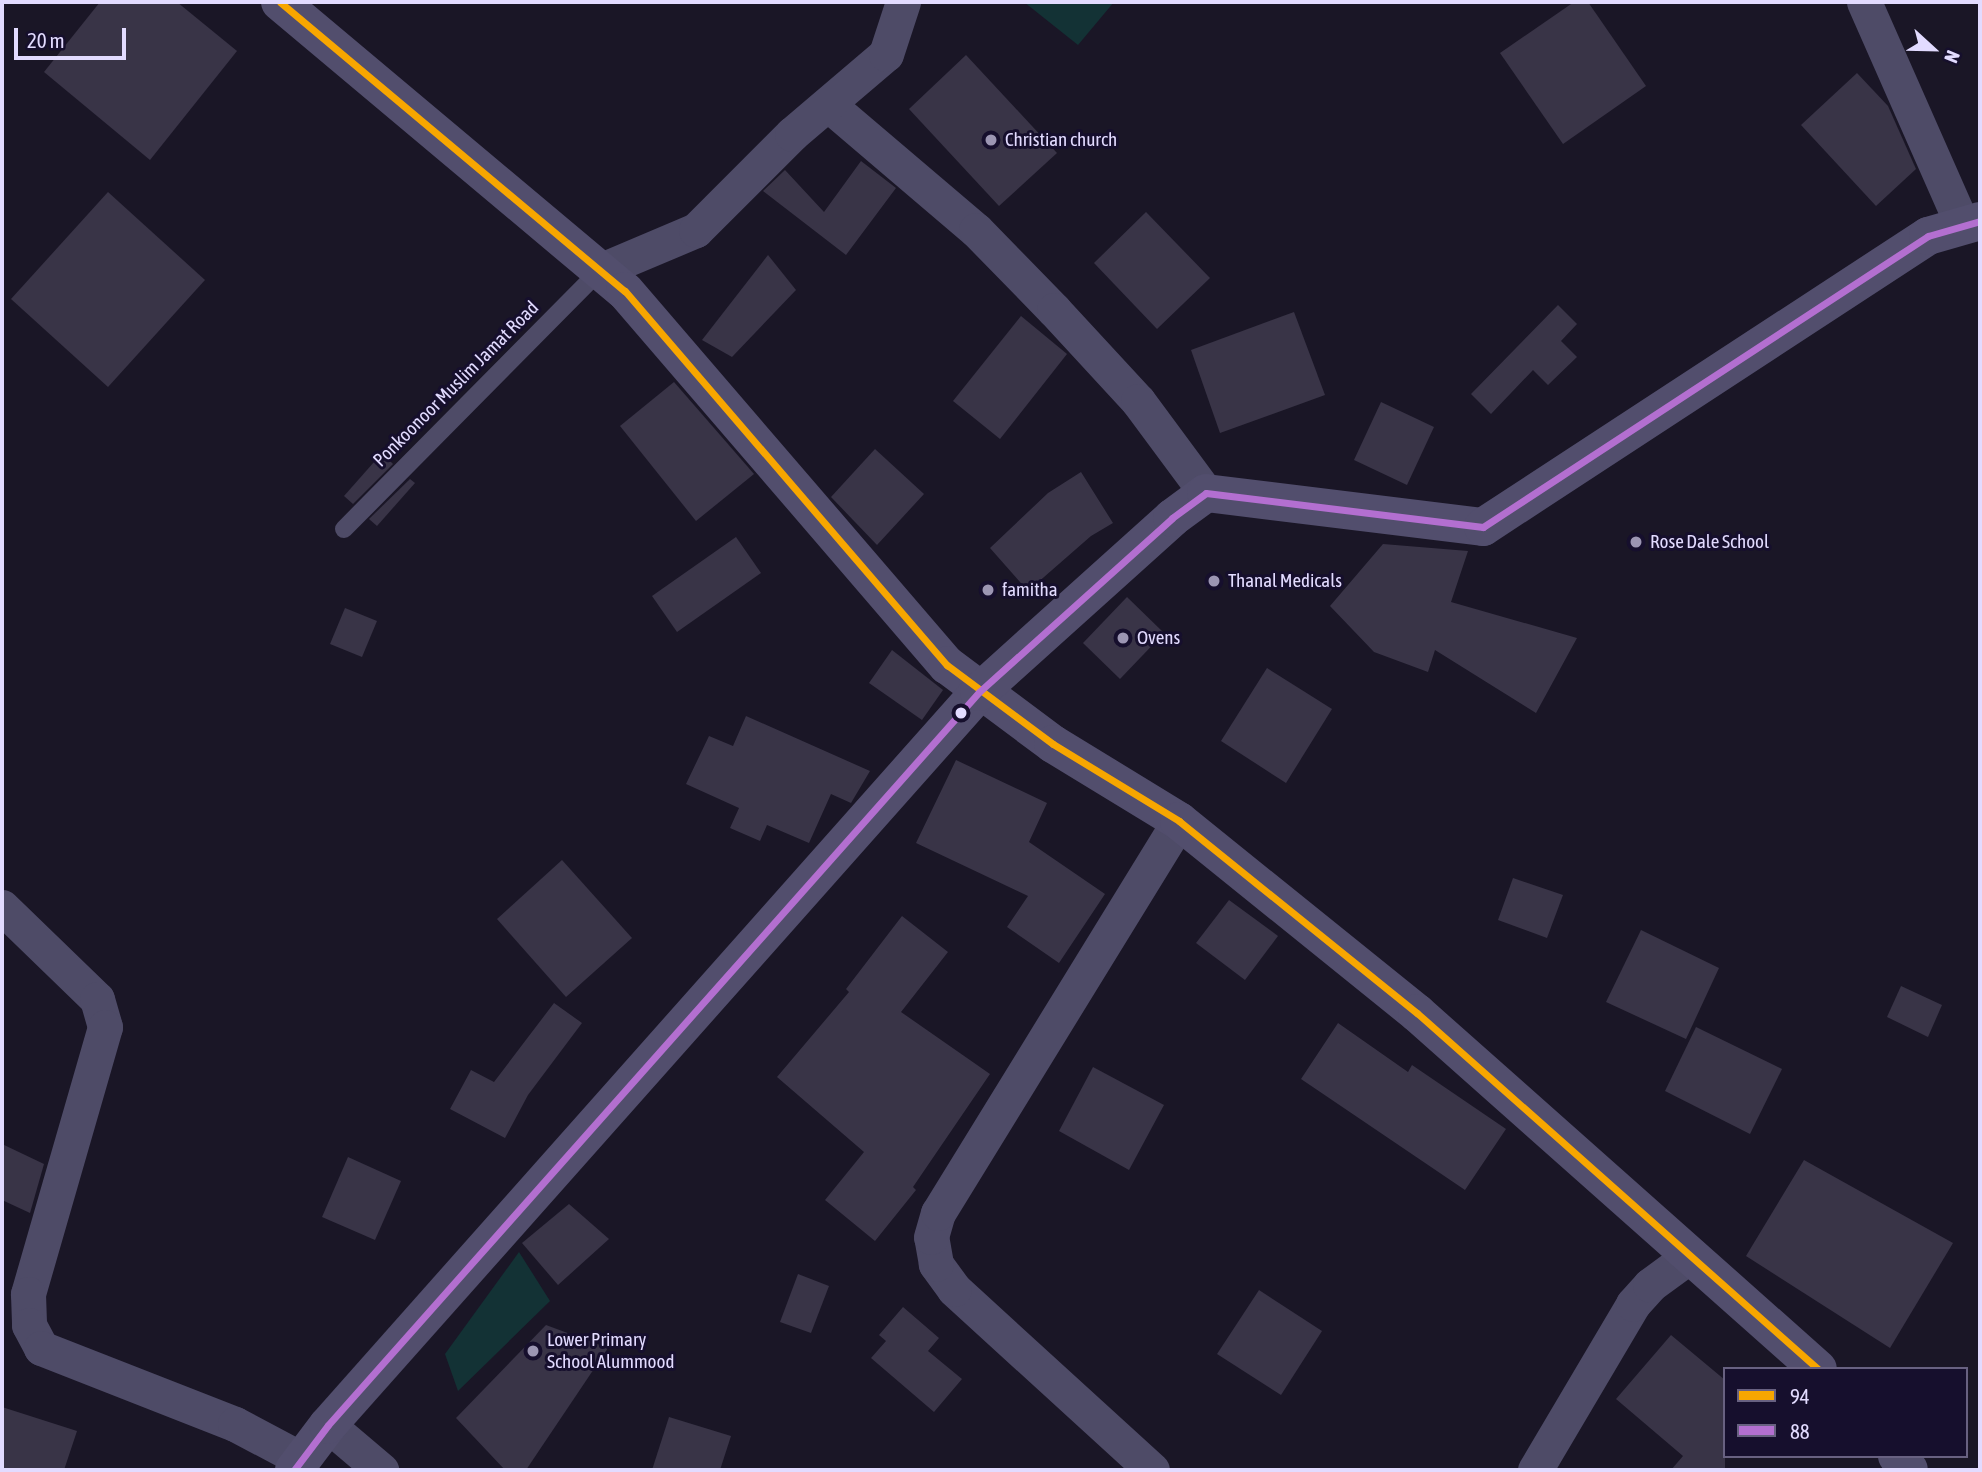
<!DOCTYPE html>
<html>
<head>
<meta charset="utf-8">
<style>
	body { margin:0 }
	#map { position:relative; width:1982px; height:1472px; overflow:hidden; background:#1a1626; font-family:"Asap Condensed",sans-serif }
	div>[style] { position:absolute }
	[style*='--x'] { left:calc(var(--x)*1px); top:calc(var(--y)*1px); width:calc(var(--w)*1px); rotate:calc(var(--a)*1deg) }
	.green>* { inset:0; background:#133235 }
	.building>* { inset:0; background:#393447 }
	.lane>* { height:18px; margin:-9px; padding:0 9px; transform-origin:9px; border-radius:9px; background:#4e4b67 }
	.street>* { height:35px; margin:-17.5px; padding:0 17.5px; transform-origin:17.5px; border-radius:17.5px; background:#4e4b67 }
	.secondary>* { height:38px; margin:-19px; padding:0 19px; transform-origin:19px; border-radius:19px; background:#524e6d }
	.bus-1>* { height:7px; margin:-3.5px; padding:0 3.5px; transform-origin:3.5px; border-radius:3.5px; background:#f7a600 }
	.bus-2>* { height:7px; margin:-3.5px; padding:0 3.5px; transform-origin:3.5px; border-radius:3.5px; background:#b36fd0 }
	.dots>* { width:19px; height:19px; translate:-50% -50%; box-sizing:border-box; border:4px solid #160f2d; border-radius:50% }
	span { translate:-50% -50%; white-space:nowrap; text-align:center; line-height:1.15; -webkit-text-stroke:6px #160f2d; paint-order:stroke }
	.poi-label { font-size:19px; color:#e2dbff }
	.left { translate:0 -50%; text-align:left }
	.street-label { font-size:19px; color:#e2dbff }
	.frame { position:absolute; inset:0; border:4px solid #e2dbff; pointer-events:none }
	.legend { position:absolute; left:1723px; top:1367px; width:245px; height:91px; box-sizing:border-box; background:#160f2d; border:2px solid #686181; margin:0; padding:9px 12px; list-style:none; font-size:21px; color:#e2dbff }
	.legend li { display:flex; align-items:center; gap:14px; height:35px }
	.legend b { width:35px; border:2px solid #686181 }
	.north { position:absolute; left:1898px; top:14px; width:70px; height:70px; -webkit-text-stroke:5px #160f2d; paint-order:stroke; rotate:112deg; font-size:19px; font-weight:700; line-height:28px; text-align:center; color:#e2dbff }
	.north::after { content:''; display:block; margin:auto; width:24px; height:32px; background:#e2dbff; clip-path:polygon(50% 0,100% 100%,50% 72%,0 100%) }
	.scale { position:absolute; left:14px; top:28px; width:112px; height:32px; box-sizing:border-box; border:4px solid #e2dbff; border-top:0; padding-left:9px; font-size:21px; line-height:24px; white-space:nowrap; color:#e2dbff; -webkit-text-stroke:5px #160f2d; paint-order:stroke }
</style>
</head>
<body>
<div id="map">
	<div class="green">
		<div style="clip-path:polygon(1024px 2px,1114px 2px,1078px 45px)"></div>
		<div style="clip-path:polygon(519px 1252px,550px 1301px,458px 1391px,445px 1354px)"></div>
	</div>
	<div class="building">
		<div style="clip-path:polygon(100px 2px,177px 2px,237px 51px,150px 160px,44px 72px)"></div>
		<div style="clip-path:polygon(1574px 2px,1588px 2px,1646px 86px,1563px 144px,1500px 53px)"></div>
		<div style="clip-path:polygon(966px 55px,1057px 153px,999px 206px,909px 109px)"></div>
		<div style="clip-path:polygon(1857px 73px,1888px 106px,1916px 169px,1876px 206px,1801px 125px)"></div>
		<div style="clip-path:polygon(861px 161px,896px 188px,846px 255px,763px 191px,785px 170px,824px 212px)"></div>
		<div style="clip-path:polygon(108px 192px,205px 280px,108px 387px,11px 299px)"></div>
		<div style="clip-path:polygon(1146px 212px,1210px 278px,1157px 329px,1094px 263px)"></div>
		<div style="clip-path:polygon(768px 255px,796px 290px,732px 357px,702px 340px)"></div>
		<div style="clip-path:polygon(1558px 305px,1577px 324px,1561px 341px,1577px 357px,1548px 385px,1533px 370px,1491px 414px,1471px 394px)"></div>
		<div style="clip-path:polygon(1294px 312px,1325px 395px,1220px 433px,1191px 350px)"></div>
		<div style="clip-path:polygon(1021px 316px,1067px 354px,1000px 439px,953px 401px)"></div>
		<div style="clip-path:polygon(674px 382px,754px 474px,696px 521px,620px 426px)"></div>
		<div style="clip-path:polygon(1381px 402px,1434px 427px,1407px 485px,1354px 460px)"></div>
		<div style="clip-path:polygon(875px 449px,924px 494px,877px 545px,831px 497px)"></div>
		<div style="clip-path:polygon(382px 453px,393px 464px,353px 504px,344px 496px)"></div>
		<div style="clip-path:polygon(1081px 472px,1113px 523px,1091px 536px,1028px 591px,990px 548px,1048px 493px)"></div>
		<div style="clip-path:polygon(410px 479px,415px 483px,377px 526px,369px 519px)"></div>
		<div style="clip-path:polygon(736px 537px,761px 573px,677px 632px,652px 596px)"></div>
		<div style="clip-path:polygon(1383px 544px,1468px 551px,1451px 602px,1577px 638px,1536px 713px,1435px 650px,1428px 672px,1374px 652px,1330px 606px)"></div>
		<div style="clip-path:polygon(1127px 597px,1164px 633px,1120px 679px,1083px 643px)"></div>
		<div style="clip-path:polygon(345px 608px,377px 621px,362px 657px,330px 644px)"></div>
		<div style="clip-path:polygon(892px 650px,943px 690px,922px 720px,869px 683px)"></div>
		<div style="clip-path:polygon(1267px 668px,1332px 709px,1286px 783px,1221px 741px)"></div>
		<div style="clip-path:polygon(746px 716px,870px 771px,851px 803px,831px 794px,809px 843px,767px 825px,760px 841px,730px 828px,739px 808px,686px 784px,709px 736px,733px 746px)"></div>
		<div style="clip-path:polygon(956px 760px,1047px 803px,1029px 842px,1105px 894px,1059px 963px,1007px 927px,1028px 896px,916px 843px)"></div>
		<div style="clip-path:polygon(562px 860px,632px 938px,566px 997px,497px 919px)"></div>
		<div style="clip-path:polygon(1513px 878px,1563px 895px,1547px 938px,1498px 920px)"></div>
		<div style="clip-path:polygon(1229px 900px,1278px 936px,1245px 980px,1196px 943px)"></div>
		<div style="clip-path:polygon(902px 916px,948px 952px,901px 1012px,990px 1074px,913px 1187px,916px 1190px,875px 1241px,825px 1200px,864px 1152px,777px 1077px,849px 992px,846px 989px)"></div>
		<div style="clip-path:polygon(1641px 930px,1719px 968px,1686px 1039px,1606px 1002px)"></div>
		<div style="clip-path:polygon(1901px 986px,1942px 1005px,1928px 1037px,1887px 1017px)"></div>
		<div style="clip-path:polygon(554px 1003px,582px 1023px,528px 1095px,505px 1138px,450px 1109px,471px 1070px,494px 1082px)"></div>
		<div style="clip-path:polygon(1338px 1023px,1408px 1072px,1412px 1065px,1506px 1129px,1465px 1190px,1301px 1079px)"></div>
		<div style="clip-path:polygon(1696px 1027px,1782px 1069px,1750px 1134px,1665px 1091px)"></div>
		<div style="clip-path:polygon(1093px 1067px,1164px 1105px,1129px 1170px,1059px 1131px)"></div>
		<div style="clip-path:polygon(2px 1144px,44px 1164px,30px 1213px,2px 1200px)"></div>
		<div style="clip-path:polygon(348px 1157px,401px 1181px,375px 1240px,322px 1217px)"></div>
		<div style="clip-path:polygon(1804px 1160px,1953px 1243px,1890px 1348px,1746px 1256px)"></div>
		<div style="clip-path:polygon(569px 1204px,609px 1239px,558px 1285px,522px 1243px)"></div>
		<div style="clip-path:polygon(798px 1274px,829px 1286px,811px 1333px,780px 1322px)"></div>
		<div style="clip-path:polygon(1259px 1290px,1322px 1331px,1281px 1395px,1217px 1354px)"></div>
		<div style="clip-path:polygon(903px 1307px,939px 1338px,928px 1351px,962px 1379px,934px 1412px,871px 1358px,886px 1341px,879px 1335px)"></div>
		<div style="clip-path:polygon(546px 1325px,608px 1348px,526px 1470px,505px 1470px,456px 1418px)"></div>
		<div style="clip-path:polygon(1671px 1335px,1725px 1380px,1725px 1470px,1671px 1470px,1683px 1456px,1616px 1399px)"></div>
		<div style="clip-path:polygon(2px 1407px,77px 1431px,64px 1470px,2px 1470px)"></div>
		<div style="clip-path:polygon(669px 1417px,731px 1436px,720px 1470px,652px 1470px)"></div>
	</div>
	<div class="lane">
		<div style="--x:344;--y:529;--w:363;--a:-45.3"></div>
	</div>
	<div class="street">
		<div style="--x:1864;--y:2;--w:245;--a:66.2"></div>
		<div style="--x:829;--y:105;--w:193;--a:40.4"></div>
		<div style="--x:976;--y:230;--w:112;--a:45.7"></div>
		<div style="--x:1054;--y:310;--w:124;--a:47.3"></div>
		<div style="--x:1138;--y:401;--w:114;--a:53.5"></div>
		<div style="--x:599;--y:271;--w:105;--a:-22.9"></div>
		<div style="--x:696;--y:230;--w:136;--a:-45"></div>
		<div style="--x:792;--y:134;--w:123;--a:-40.4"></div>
		<div style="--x:886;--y:54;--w:55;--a:-71.9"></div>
		<div style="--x:2;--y:907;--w:132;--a:44.1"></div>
		<div style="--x:97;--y:999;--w:29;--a:74"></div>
		<div style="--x:105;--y:1027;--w:278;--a:106.1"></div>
		<div style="--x:28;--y:1294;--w:31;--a:88"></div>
		<div style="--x:29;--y:1325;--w:26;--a:62"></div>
		<div style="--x:41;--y:1348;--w:208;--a:21.4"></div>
		<div style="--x:235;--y:1424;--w:75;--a:27.9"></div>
		<div style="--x:328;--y:1425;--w:70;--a:40.3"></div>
		<div style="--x:1152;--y:1470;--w:268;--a:-137.6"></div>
		<div style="--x:954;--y:1289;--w:31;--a:-126"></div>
		<div style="--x:936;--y:1264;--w:27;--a:-100"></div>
		<div style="--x:931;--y:1237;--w:25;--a:-74"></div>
		<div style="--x:938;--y:1213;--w:460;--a:-58.4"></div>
		<div style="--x:1535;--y:1470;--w:193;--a:-59.4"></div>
		<div style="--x:1633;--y:1304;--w:25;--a:-48"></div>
		<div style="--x:1650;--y:1285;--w:51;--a:-36.2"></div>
	</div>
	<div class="secondary">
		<div style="--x:280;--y:2;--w:450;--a:40"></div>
		<div style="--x:625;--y:291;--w:494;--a:49.3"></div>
		<div style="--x:947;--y:665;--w:132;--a:36.7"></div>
		<div style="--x:1053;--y:744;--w:148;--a:31.4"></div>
		<div style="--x:1179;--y:821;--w:306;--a:38.9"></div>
		<div style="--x:1417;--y:1013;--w:536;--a:41.6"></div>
		<div style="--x:1897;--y:1456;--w:18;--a:49"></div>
		<div style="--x:294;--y:1470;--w:56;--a:-52.9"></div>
		<div style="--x:328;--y:1425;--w:980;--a:-48.39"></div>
		<div style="--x:979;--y:692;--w:260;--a:-42"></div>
		<div style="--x:1172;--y:518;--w:42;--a:-36.3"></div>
		<div style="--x:1206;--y:493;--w:279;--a:7"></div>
		<div style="--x:1483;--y:527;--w:532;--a:-33.18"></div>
		<div style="--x:1928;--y:236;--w:54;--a:-16.1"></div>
	</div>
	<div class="bus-1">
		<div style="--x:280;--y:2;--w:450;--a:40"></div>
		<div style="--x:625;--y:291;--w:494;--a:49.3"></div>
		<div style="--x:947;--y:665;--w:132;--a:36.7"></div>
		<div style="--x:1053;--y:744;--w:148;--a:31.4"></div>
		<div style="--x:1179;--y:821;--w:306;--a:38.9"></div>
		<div style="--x:1417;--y:1013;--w:536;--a:41.6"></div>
	</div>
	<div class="bus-2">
		<div style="--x:294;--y:1470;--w:56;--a:-52.9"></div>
		<div style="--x:328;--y:1425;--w:980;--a:-48.39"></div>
		<div style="--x:979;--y:692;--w:260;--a:-42"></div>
		<div style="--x:1172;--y:518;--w:42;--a:-36.3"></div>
		<div style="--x:1206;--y:493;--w:279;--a:7"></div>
		<div style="--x:1483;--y:527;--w:532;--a:-33.18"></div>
		<div style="--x:1928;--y:236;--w:54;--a:-16.1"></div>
	</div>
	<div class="dots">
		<div style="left:991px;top:140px;background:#9c96b3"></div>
		<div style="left:1636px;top:542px;background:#9c96b3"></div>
		<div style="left:1214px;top:581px;background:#9c96b3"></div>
		<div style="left:988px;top:590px;background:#9c96b3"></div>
		<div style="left:1123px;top:638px;background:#9c96b3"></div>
		<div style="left:961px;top:713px;background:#e2dbff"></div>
		<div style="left:533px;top:1351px;background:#9c96b3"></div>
	</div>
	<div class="poi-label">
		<span class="left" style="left:1005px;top:140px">Christian church</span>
		<span class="left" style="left:1650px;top:542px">Rose Dale School</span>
		<span class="left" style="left:1228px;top:581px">Thanal Medicals</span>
		<span class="left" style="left:1002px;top:590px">famitha</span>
		<span class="left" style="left:1137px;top:638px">Ovens</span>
		<span class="left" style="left:547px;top:1351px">Lower Primary<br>School Alummood</span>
	</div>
	<div class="street-label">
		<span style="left:456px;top:384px;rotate:-45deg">Ponkoonoor Muslim Jamat Road</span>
	</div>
	<div class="frame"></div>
	<ul class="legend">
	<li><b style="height:9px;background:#f7a600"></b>94</li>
	<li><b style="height:9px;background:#b36fd0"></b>88</li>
	</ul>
	<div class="north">N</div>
	<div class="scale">20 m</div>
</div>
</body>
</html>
